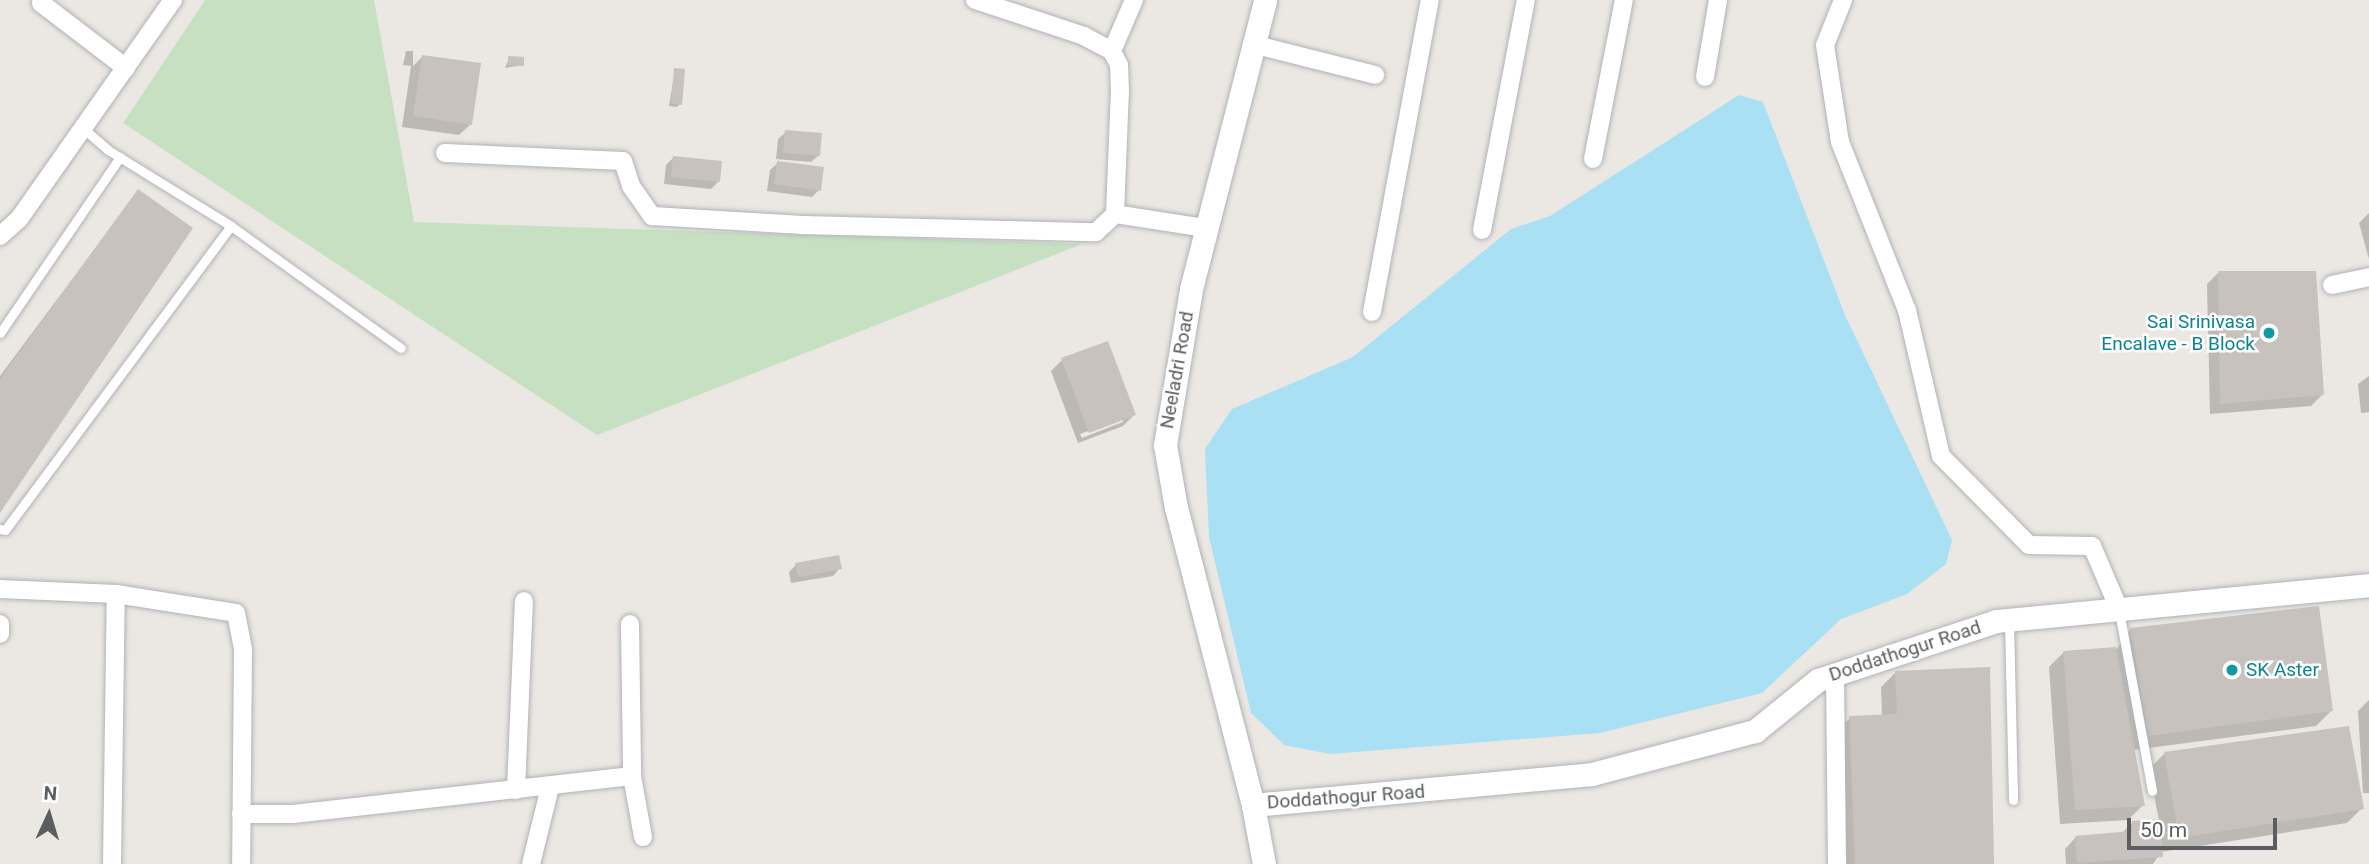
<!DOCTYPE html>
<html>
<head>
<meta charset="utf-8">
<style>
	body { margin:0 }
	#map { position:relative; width:2369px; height:864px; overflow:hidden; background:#ebe7e2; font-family:Roboto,sans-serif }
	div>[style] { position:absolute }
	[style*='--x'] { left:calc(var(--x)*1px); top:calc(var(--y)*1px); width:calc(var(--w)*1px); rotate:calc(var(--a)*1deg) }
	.green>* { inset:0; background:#c6e0c1 }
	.water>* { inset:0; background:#a9e0f4 }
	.shadow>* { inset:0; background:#0003 }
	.building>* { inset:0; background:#c7c2be }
	.roads { filter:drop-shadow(0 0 2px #afb3b6) drop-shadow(0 0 2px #afb3b6) }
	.service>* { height:9px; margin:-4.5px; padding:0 4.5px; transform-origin:4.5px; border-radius:4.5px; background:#fff }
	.minor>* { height:18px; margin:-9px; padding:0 9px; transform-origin:9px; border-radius:9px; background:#fff }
	.tertiary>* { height:23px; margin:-11.5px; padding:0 11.5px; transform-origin:11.5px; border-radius:11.5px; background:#fff }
	.dots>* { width:19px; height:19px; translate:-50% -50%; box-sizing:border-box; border:4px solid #fff; border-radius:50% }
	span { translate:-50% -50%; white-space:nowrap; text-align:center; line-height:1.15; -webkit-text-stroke:5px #fff; paint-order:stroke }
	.culture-label { font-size:19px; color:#0d838f }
	.right { translate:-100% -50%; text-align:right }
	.left { translate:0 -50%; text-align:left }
	.street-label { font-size:19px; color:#5a5e61 }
	.north { position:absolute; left:14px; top:780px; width:70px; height:70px; -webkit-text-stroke:5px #fff; paint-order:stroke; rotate:4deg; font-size:19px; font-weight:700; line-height:28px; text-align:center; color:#5a5e61 }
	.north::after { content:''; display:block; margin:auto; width:24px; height:32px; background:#5a5e61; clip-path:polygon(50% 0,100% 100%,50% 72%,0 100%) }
	.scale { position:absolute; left:2127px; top:818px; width:150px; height:32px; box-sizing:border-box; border:4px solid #5a5e61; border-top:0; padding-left:9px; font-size:21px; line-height:24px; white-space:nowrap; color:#5a5e61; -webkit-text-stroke:5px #fff; paint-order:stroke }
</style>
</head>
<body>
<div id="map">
	<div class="green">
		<div style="clip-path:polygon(205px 0,374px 0,414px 222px,1082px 244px,597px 435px,123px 123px)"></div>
	</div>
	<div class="water">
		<div style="clip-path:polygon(1739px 95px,1763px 102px,1845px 315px,1952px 540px,1946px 564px,1907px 594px,1841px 619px,1762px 693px,1600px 733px,1330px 754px,1284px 745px,1251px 713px,1209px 537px,1205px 449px,1232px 409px,1353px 357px,1511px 229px,1550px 216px)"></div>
	</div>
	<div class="shadow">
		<div style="clip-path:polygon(406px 51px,413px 51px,413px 66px,422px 57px,471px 124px,459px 135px,402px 127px,411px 66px,403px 65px)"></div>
		<div style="clip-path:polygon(509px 58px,522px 65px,505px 68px)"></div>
		<div style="clip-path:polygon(675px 70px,680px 104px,677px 107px,669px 106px)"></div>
		<div style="clip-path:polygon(786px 132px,819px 155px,811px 162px,776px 159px,778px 139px)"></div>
		<div style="clip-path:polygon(673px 158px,718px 182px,711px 189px,664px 184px,666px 165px)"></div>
		<div style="clip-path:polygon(778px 163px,819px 190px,812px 197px,767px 191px,770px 170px)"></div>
		<div style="clip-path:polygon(138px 191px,0 510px,0 376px)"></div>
		<div style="clip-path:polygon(2369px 213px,2369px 259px,2359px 223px)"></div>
		<div style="clip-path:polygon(2218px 273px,2322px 395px,2311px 406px,2210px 414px,2207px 284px)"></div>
		<div style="clip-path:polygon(evenodd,1062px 360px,1134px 415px,1123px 426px,1078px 443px,1051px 371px,1062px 360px,1123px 418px,1123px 422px,1082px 438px,1080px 434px,1123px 418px)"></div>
		<div style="clip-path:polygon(2369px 376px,2369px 412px,2361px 413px,2358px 384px)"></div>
		<div style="clip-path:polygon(796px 565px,840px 568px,833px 576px,791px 583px,789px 572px)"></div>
		<div style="clip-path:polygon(2131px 629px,2331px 711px,2316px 726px,2133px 750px,2143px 805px,2128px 820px,2060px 824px,2049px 667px,2064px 652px,2117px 649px)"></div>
		<div style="clip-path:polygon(1896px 672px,1993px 864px,1840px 864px,1835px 733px,1850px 718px,1882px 717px,1881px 687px)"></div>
		<div style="clip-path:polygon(2369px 700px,2369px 793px,2363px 793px,2358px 711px)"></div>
		<div style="clip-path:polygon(2164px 754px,2362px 808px,2347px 823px,2161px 852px,2153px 864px,2066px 864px,2065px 849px,2076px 837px,2121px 834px,2132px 823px,2159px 821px,2149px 769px)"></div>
	</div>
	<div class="building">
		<div style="clip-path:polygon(422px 55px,481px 63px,472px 125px,413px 116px)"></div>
		<div style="clip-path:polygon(508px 56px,524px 57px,524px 66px,508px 65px)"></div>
		<div style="clip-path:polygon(674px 68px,685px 69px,682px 105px,671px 103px)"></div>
		<div style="clip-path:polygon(785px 130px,822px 133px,820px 156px,783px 153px)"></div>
		<div style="clip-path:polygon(673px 156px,722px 161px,720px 182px,671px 177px)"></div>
		<div style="clip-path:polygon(777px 161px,824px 167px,821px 191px,774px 184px)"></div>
		<div style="clip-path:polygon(138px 189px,193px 228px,0 513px,0 379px)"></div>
		<div style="clip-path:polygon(2218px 271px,2316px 271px,2324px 395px,2220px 404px)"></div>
		<div style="clip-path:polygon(1108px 341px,1136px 415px,1089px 433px,1061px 358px)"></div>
		<div style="clip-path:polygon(839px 555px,842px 569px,798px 577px,795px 563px)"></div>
		<div style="clip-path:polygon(2319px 606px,2333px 711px,2148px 736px,2130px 628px)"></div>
		<div style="clip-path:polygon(2116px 647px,2145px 806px,2075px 810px,2063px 651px)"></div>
		<div style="clip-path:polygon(1990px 667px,1994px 864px,1855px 864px,1849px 716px,1897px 714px,1895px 671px)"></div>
		<div style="clip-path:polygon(2349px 726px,2364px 809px,2179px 838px,2164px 752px)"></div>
		<div style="clip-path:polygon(2160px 819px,2163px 857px,2077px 863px,2075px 836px,2132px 831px,2132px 821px)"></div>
	</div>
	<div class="roads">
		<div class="service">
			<div style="--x:84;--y:129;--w:32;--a:41"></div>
			<div style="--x:108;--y:150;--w:145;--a:31.7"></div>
			<div style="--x:231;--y:226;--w:209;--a:35.7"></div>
			<div style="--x:0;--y:333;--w:213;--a:-55.7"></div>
			<div style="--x:0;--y:529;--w:5;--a:11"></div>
			<div style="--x:5;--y:530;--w:379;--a:-53.4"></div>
			<div style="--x:2119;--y:611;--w:183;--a:79.6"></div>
			<div style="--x:2009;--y:621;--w:179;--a:88.7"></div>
		</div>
		<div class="minor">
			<div style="--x:1843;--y:0;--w:48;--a:111.8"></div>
			<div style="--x:1825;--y:45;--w:98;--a:81.2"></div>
			<div style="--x:1840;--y:142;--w:181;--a:68.3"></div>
			<div style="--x:1907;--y:310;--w:150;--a:76.9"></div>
			<div style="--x:1941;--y:456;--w:125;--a:45.3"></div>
			<div style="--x:2029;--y:545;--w:63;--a:0.9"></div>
			<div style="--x:2092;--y:546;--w:69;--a:66.8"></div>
			<div style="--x:41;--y:3;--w:107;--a:37.4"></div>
			<div style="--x:1252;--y:44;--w:127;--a:14.1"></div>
			<div style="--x:1112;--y:51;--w:56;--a:-66.7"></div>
			<div style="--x:1705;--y:77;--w:78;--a:-80.4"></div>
			<div style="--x:445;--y:153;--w:178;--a:2.6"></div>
			<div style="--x:623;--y:161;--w:26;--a:72"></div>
			<div style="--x:631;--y:186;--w:37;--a:55"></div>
			<div style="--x:652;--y:216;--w:151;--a:3.4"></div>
			<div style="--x:803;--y:225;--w:293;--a:1.4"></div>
			<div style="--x:1096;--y:232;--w:26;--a:-43"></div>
			<div style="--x:1115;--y:214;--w:122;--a:-87.7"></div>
			<div style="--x:1120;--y:92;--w:27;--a:-92"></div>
			<div style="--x:1119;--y:65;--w:16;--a:-117"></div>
			<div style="--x:1112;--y:51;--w:32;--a:-152"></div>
			<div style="--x:1084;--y:36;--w:115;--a:-161.7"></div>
			<div style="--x:1593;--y:159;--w:162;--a:-79"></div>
			<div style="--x:1115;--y:214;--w:91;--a:8.8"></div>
			<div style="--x:1482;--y:230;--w:234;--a:-79.2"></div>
			<div style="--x:0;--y:236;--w:25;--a:-42"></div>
			<div style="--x:19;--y:219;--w:268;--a:-54.9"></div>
			<div style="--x:2332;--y:285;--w:38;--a:-12"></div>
			<div style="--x:1372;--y:312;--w:317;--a:-79.5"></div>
			<div style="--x:0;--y:589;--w:116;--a:2.5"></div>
			<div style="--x:116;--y:594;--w:121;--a:9"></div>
			<div style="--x:236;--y:613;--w:38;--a:79"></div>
			<div style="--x:243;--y:650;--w:214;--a:90.5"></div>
			<div style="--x:0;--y:624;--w:10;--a:90"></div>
			<div style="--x:630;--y:624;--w:152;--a:89.2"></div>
			<div style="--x:632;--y:776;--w:62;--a:79.8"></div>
			<div style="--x:1835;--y:674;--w:190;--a:89.4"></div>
			<div style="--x:516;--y:790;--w:189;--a:-87.6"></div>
			<div style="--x:241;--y:814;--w:52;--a:0"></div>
			<div style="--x:293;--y:814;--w:341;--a:-6.4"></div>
			<div style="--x:112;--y:864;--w:270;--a:-89.2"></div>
			<div style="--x:531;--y:864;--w:79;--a:-76.1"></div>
		</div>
		<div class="tertiary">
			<div style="--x:1253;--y:805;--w:340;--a:-5.2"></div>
			<div style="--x:1592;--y:774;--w:169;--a:-14.8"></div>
			<div style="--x:1755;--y:731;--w:81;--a:-39"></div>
			<div style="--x:1818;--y:680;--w:188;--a:-18.3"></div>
			<div style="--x:1996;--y:621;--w:375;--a:-5.5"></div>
			<div style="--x:1264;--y:864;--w:60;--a:-100.6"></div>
			<div style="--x:1253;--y:805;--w:307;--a:-104.5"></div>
			<div style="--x:1176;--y:508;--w:64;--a:-99.9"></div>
			<div style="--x:1165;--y:445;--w:158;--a:-80.5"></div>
			<div style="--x:1191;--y:289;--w:298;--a:-75.6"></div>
		</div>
	</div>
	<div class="dots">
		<div style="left:2269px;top:333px;background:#0f9aa8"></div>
		<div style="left:2232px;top:670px;background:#0f9aa8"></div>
	</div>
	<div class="culture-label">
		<span class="right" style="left:2255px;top:333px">Sai Srinivasa<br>Encalave - B Block</span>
		<span class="left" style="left:2246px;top:670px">SK Aster</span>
	</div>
	<div class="street-label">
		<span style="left:1177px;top:370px;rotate:-80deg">Neeladri Road</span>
		<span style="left:1905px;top:651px;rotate:-18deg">Doddathogur Road</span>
		<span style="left:1346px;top:797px;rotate:-4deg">Doddathogur Road</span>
	</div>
	<div class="north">N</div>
	<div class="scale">50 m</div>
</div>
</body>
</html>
